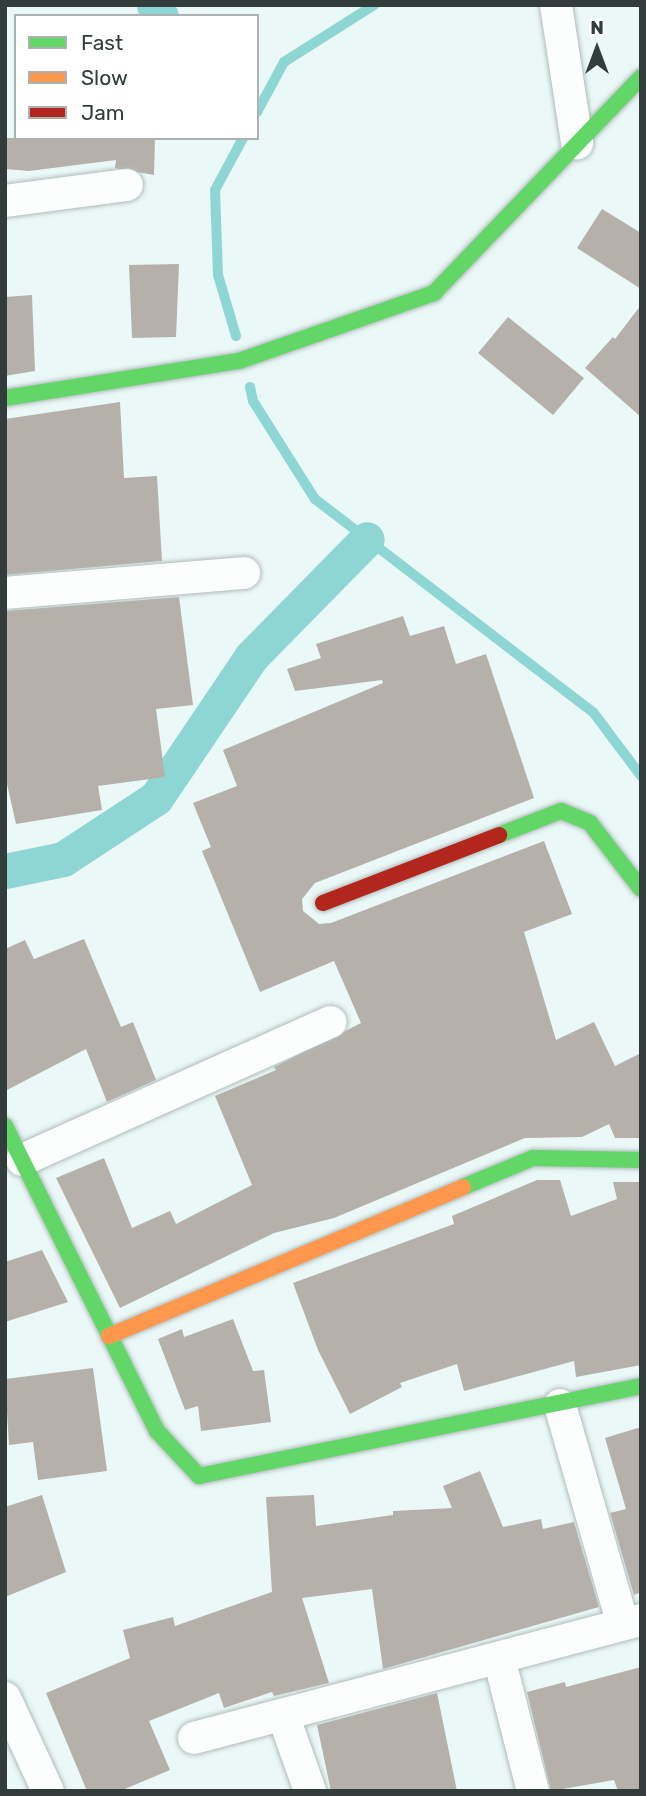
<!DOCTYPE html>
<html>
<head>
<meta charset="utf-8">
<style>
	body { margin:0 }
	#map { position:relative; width:646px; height:1796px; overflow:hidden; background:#eaf8f7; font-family:Rubik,sans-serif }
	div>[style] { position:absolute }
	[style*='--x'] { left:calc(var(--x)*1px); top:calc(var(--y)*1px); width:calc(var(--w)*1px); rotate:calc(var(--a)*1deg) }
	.stream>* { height:10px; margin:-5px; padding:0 5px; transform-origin:5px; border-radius:5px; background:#8ed6d3 }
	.canal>* { height:35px; margin:-17.5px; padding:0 17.5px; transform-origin:17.5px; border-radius:17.5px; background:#8ed6d3 }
	.building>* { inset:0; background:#b6b0ab }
	.roads { filter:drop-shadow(0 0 2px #b0bcba) drop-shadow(0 0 2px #b0bcba) }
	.street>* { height:32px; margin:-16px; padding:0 16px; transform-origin:16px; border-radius:16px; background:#fcfefe }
	.fast>* { height:16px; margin:-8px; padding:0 8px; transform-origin:8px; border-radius:8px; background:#63d668 }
	.slow>* { height:16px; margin:-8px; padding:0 8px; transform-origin:8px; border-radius:8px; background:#ff974d }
	.jam>* { height:16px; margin:-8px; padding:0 8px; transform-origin:8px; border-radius:8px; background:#b3261e }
	span { translate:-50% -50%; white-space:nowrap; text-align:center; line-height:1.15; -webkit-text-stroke:7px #fff; paint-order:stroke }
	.frame { position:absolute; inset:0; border:7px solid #323c3b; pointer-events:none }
	.legend { position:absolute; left:14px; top:14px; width:245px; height:126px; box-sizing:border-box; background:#fff; border:2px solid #adb1b1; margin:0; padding:9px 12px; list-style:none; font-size:21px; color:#323c3b }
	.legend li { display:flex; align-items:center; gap:14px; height:35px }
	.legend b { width:35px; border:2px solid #adb1b1 }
	.north { position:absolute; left:562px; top:14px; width:70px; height:70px; -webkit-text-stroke:5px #fff; paint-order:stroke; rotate:0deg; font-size:19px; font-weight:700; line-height:28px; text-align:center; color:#323c3b }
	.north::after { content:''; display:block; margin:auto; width:24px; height:32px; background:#323c3b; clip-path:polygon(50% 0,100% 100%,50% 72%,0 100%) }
</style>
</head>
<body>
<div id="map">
	<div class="stream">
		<div style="--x:257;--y:112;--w:57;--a:-61.6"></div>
		<div style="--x:284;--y:62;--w:107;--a:-32.3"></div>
		<div style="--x:236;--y:336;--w:64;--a:-106.4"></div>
		<div style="--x:218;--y:275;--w:85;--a:-92"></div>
		<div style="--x:215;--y:190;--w:59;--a:-61.7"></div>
		<div style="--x:250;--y:387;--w:14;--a:78"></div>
		<div style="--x:253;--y:401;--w:116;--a:57.7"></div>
		<div style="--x:315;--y:499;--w:350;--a:37.5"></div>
		<div style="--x:593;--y:712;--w:80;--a:53.1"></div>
	</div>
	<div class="canal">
		<div style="--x:154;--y:5;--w:13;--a:58"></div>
		<div style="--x:5;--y:871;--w:59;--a:-11.7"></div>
		<div style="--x:63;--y:859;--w:111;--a:-33.3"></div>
		<div style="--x:156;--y:798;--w:170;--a:-56"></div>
		<div style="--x:251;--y:657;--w:165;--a:-45.5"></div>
	</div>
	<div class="building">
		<div style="clip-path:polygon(5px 138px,155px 138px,154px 175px,115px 168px,116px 160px,29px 171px,5px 169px)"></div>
		<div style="clip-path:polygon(602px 209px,641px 233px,641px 289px,577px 248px)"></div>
		<div style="clip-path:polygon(179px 264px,176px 337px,132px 338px,129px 265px)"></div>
		<div style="clip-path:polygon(32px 295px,35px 371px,5px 376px,5px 297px)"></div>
		<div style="clip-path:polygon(641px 305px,641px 417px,585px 368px,613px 337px,615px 339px)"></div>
		<div style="clip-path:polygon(508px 317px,584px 378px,553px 415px,478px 353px)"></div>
		<div style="clip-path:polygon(120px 402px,124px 478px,157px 476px,162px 561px,5px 575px,5px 419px)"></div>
		<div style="clip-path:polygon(179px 597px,193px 705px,156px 709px,165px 777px,98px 786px,102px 810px,16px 824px,5px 775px,5px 611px)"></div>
		<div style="clip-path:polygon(403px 616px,410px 636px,444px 626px,456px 664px,486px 654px,534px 798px,315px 883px,302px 899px,303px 911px,319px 924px,331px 923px,544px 841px,572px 914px,524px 932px,556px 1040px,594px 1022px,615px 1066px,641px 1053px,641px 1138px,615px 1138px,609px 1124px,582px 1137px,525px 1138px,334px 1218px,274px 1233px,120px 1308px,56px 1178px,104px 1158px,132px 1228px,170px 1211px,176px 1224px,252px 1185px,215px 1096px,276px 1070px,274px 1067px,361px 1023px,334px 961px,260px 992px,202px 851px,211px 847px,193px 803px,237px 786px,223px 750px,383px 683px,382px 680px,295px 691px,287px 669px,321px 658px,316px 644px)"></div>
		<div style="clip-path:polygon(84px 939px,121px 1027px,133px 1022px,156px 1080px,107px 1102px,86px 1049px,5px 1091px,5px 949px,25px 940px,34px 959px)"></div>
		<div style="clip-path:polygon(537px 1180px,560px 1180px,571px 1216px,617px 1199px,613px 1182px,641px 1182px,641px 1365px,576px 1377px,574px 1361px,464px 1391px,457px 1364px,400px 1383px,402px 1387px,350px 1414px,318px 1350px,293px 1283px,454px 1224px,452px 1216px)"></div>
		<div style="clip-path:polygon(42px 1250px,68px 1302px,5px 1322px,5px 1262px)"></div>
		<div style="clip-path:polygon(233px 1319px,253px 1371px,264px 1370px,271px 1422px,201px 1431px,198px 1406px,185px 1410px,158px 1339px,182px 1329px,184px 1337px)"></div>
		<div style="clip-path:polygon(93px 1368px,107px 1471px,38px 1480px,33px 1442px,9px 1445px,5px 1379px)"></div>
		<div style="clip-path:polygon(641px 1427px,641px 1592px,634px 1595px,610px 1513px,626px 1509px,605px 1438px)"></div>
		<div style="clip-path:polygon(480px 1471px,503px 1527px,541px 1519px,543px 1529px,574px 1522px,599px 1607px,383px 1669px,372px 1589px,302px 1598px,329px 1683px,274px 1696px,272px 1692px,224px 1708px,219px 1693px,149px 1721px,170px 1770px,120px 1791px,87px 1791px,46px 1693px,130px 1658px,123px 1630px,173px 1617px,175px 1626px,272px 1592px,266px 1497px,314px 1495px,316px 1526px,393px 1515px,393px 1511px,452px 1508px,443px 1486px)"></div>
		<div style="clip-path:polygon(42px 1495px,66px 1572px,5px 1597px,5px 1507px)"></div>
		<div style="clip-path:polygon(641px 1667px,641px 1791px,618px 1791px,614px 1780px,551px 1791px,527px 1692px,565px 1682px,566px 1687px)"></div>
		<div style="clip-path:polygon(437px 1693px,457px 1791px,331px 1791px,317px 1725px)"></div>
	</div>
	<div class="roads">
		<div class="street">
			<div style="--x:556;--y:5;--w:140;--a:81.3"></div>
			<div style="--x:5;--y:201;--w:123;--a:-7.5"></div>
			<div style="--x:5;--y:593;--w:240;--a:-4.8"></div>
			<div style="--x:22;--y:1160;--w:338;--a:-24.1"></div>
			<div style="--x:560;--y:1405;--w:228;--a:74"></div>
			<div style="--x:499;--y:1658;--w:137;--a:75.7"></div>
			<div style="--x:5;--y:1698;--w:102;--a:65.2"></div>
			<div style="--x:283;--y:1715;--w:81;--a:70.4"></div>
			<div style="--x:194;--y:1738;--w:462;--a:-14.8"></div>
		</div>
		<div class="fast">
			<div style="--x:5;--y:398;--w:237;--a:-9"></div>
			<div style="--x:239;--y:361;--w:207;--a:-19.2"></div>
			<div style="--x:434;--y:293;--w:299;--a:-46.2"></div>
			<div style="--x:499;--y:835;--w:66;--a:-21.2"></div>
			<div style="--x:561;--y:811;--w:31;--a:22"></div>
			<div style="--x:590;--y:823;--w:83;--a:52.3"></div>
			<div style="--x:5;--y:1126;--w:341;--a:63.5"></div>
			<div style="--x:157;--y:1431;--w:62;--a:47"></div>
			<div style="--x:199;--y:1476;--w:451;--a:-11.5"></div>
			<div style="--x:463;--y:1187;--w:76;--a:-22.5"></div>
			<div style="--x:533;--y:1158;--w:108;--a:1.1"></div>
		</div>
		<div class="slow">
			<div style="--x:109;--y:1336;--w:384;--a:-22.8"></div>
		</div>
		<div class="jam">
			<div style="--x:323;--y:903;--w:189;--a:-21.1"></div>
		</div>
	</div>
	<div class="frame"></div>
	<ul class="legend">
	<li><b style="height:9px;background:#63d668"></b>Fast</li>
	<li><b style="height:9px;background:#ff974d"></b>Slow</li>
	<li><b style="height:9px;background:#b3261e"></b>Jam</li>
	</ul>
	<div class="north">N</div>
</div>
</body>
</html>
